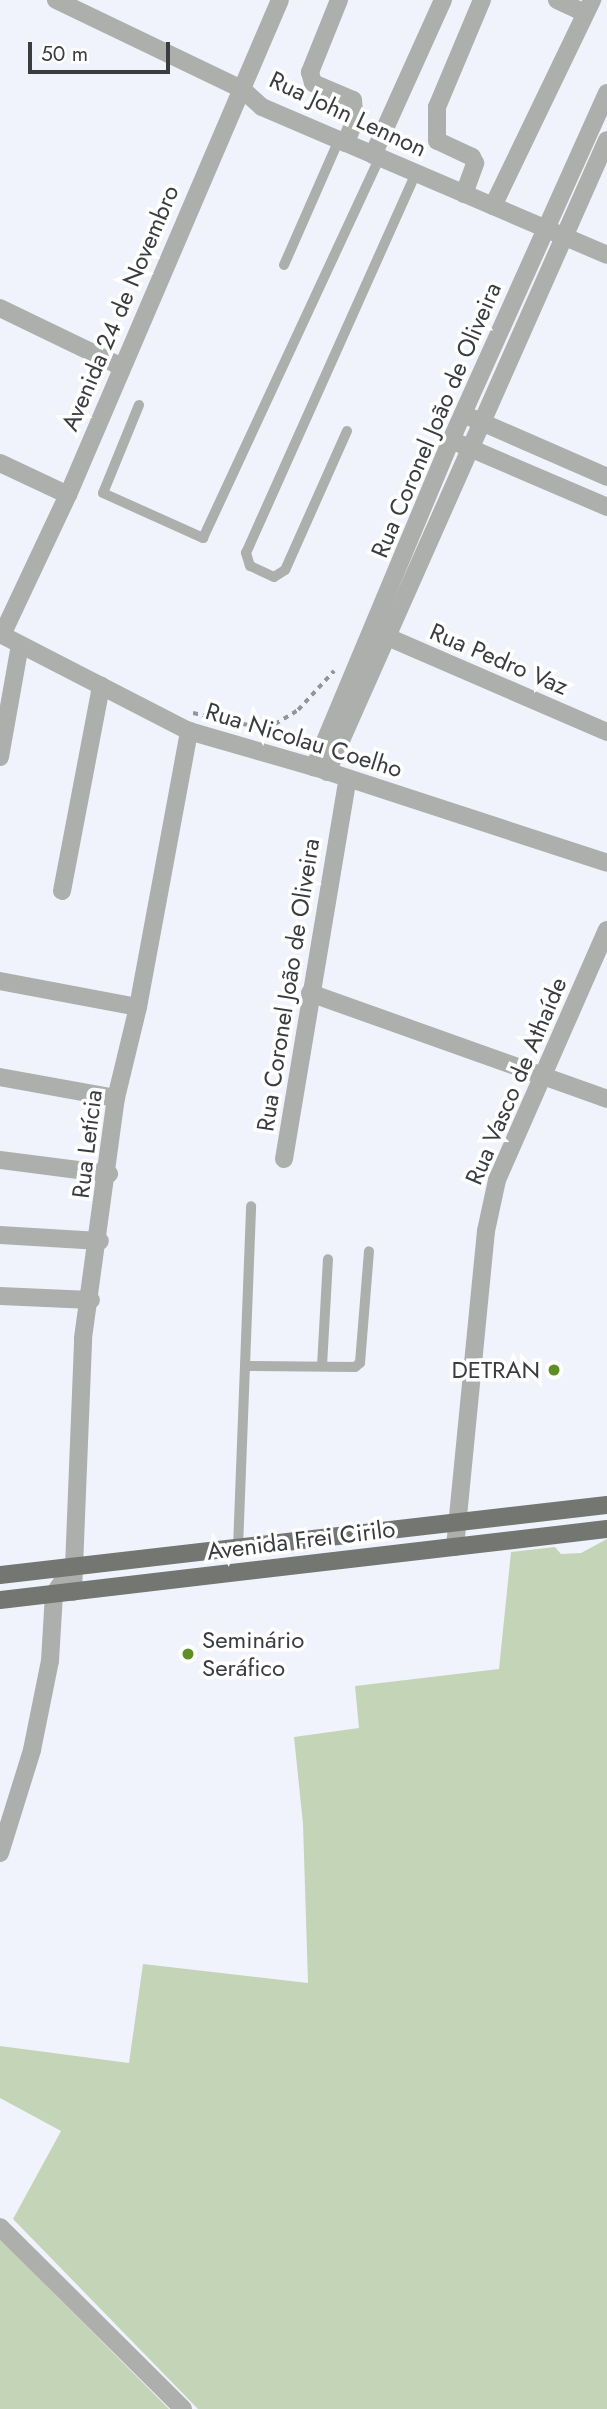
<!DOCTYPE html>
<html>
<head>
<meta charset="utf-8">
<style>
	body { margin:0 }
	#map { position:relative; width:607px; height:2409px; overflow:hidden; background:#f0f3fb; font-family:Jost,sans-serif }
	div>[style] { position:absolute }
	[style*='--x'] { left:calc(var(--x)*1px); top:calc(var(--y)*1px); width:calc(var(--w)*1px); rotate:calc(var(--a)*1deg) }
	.green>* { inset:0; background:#c4d5b7 }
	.path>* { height:3.5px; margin-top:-1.75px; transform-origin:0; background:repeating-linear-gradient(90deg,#93959a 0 5px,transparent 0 10px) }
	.service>* { height:10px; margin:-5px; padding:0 5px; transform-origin:5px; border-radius:5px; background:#adafac }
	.minor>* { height:18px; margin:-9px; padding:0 9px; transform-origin:9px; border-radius:9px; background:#adafac }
	.tertiary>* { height:18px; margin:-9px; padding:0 9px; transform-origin:9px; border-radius:9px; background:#adafac }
	.primary>* { height:18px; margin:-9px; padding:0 9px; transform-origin:9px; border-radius:9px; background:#737671 }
	.dots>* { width:19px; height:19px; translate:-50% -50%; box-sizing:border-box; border:4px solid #fff; border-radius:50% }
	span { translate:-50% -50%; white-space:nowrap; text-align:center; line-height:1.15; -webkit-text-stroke:7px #fff; paint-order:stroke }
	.street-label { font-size:24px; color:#3b3c3f }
	.poi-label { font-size:24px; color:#3b3c3f }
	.right { translate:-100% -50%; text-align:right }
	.left { translate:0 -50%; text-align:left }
	.scale { position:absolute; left:28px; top:42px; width:142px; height:32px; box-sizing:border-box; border:4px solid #3b3c3f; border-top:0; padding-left:9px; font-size:21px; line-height:24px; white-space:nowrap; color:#3b3c3f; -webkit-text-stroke:5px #fff; paint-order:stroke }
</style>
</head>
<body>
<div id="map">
	<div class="green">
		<div style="clip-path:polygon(607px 1539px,607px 2409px,198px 2409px,13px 2219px,61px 2131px,0 2098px,0 2046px,129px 2063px,143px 1964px,308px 1983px,303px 1824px,294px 1737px,359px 1728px,355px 1686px,499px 1669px,511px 1552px,555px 1547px,561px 1554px,581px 1553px)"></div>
		<div style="clip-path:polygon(0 2239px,169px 2409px,0 2409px)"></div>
	</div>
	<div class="path">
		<div style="--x:193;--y:713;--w:24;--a:12"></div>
		<div style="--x:223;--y:720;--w:36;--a:11"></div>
		<div style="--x:258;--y:727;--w:17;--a:-10"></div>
		<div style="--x:275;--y:724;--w:27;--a:-31"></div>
		<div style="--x:298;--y:710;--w:53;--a:-47.3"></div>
	</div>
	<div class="service">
		<div style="--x:284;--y:265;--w:137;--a:-66.3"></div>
		<div style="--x:139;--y:405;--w:95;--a:112.2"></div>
		<div style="--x:103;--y:493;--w:110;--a:24.2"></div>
		<div style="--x:203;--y:538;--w:420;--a:-65.1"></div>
		<div style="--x:347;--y:431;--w:152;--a:114"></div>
		<div style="--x:285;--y:570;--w:13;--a:148"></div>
		<div style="--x:274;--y:577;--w:26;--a:-155"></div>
		<div style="--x:250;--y:566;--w:14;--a:-107"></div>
		<div style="--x:246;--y:553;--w:416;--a:-65.9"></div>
		<div style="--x:245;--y:1366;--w:110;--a:0.5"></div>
		<div style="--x:355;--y:1367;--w:6;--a:-39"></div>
		<div style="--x:360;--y:1363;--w:112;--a:-85.4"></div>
		<div style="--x:322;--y:1366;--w:107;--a:-86.8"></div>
		<div style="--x:238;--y:1548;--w:342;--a:-87.8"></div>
	</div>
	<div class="minor">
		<div style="--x:56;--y:0;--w:206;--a:25.6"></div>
		<div style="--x:242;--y:89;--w:27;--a:42"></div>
		<div style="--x:262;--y:107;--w:375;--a:23.2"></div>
		<div style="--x:339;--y:0;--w:78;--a:111.9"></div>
		<div style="--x:310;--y:72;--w:11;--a:75"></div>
		<div style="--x:313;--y:83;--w:43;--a:23"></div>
		<div style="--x:353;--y:100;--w:21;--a:85"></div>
		<div style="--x:355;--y:121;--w:24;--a:114"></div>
		<div style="--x:557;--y:0;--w:31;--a:25"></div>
		<div style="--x:373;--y:155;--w:170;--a:-65.7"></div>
		<div style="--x:464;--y:194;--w:33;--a:-70"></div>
		<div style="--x:475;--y:163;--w:7;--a:-117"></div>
		<div style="--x:472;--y:157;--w:38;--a:-155"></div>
		<div style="--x:437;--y:141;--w:34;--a:-90"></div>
		<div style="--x:437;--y:107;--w:116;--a:-67.2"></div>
		<div style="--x:493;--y:206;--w:229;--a:-64.3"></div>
		<div style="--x:0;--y:308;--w:133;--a:25.8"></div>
		<div style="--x:463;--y:414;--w:157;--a:23.6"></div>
		<div style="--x:451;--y:440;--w:170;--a:23.2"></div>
		<div style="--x:0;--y:463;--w:75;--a:25.2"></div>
		<div style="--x:376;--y:632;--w:252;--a:23.4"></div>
		<div style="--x:0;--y:634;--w:212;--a:27.2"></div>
		<div style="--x:189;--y:731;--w:130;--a:16.1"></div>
		<div style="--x:2;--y:635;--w:155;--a:-64.8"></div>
		<div style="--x:68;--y:495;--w:538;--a:-66.82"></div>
		<div style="--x:0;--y:757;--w:114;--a:-79.9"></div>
		<div style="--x:62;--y:891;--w:209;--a:-79.2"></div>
		<div style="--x:0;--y:981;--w:140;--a:10.7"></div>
		<div style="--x:310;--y:993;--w:315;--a:19.6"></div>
		<div style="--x:0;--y:1077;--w:118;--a:10.3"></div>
		<div style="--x:284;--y:1159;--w:386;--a:-80.5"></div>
		<div style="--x:0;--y:1160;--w:110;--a:7.3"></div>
		<div style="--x:0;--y:1235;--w:100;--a:3.4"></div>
		<div style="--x:0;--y:1296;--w:91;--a:2.5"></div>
		<div style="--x:73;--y:1592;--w:254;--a:-87.7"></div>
		<div style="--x:83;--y:1338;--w:242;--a:-82.2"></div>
		<div style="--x:116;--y:1098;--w:94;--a:-76.4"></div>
		<div style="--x:138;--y:1007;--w:281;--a:-79.5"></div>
		<div style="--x:0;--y:1853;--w:108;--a:-72.7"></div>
		<div style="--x:32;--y:1750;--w:91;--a:-78.6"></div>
		<div style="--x:50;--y:1661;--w:67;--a:-86.6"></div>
		<div style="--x:54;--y:1594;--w:14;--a:-56"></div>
		<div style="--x:0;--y:2227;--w:258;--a:44.8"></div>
	</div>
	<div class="tertiary">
		<div style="--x:607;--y:93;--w:380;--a:114.2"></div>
		<div style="--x:451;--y:440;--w:355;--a:112.7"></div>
		<div style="--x:314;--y:767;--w:308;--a:18.1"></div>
		<div style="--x:327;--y:772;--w:691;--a:-66.1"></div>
		<div style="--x:455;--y:1547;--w:318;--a:-84.4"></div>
		<div style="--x:486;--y:1231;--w:52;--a:-77.8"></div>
		<div style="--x:497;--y:1180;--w:273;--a:-66.3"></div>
	</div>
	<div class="primary">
		<div style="--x:0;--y:1575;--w:611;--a:-6.58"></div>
		<div style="--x:0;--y:1600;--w:611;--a:-6.67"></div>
	</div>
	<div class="dots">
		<div style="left:554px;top:1370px;background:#5d8f25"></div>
		<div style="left:188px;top:1654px;background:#5d8f25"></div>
	</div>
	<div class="street-label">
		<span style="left:348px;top:114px;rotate:25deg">Rua John Lennon</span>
		<span style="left:120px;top:308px;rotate:-67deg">Avenida 24 de Novembro</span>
		<span style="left:436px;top:420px;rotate:-67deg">Rua Coronel João de Oliveira</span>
		<span style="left:499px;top:659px;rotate:23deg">Rua Pedro Vaz</span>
		<span style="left:304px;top:740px;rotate:17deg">Rua Nicolau Coelho</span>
		<span style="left:288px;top:985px;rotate:-81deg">Rua Coronel João de Oliveira</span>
		<span style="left:516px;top:1081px;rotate:-67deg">Rua Vasco de Athaíde</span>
		<span style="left:87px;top:1144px;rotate:-83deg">Rua Letícia</span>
		<span style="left:301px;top:1540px;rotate:-7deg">Avenida Frei Cirilo</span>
	</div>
	<div class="poi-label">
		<span class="right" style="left:540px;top:1370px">DETRAN</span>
		<span class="left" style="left:202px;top:1654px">Seminário<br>Seráfico</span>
	</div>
	<div class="scale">50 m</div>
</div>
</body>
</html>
